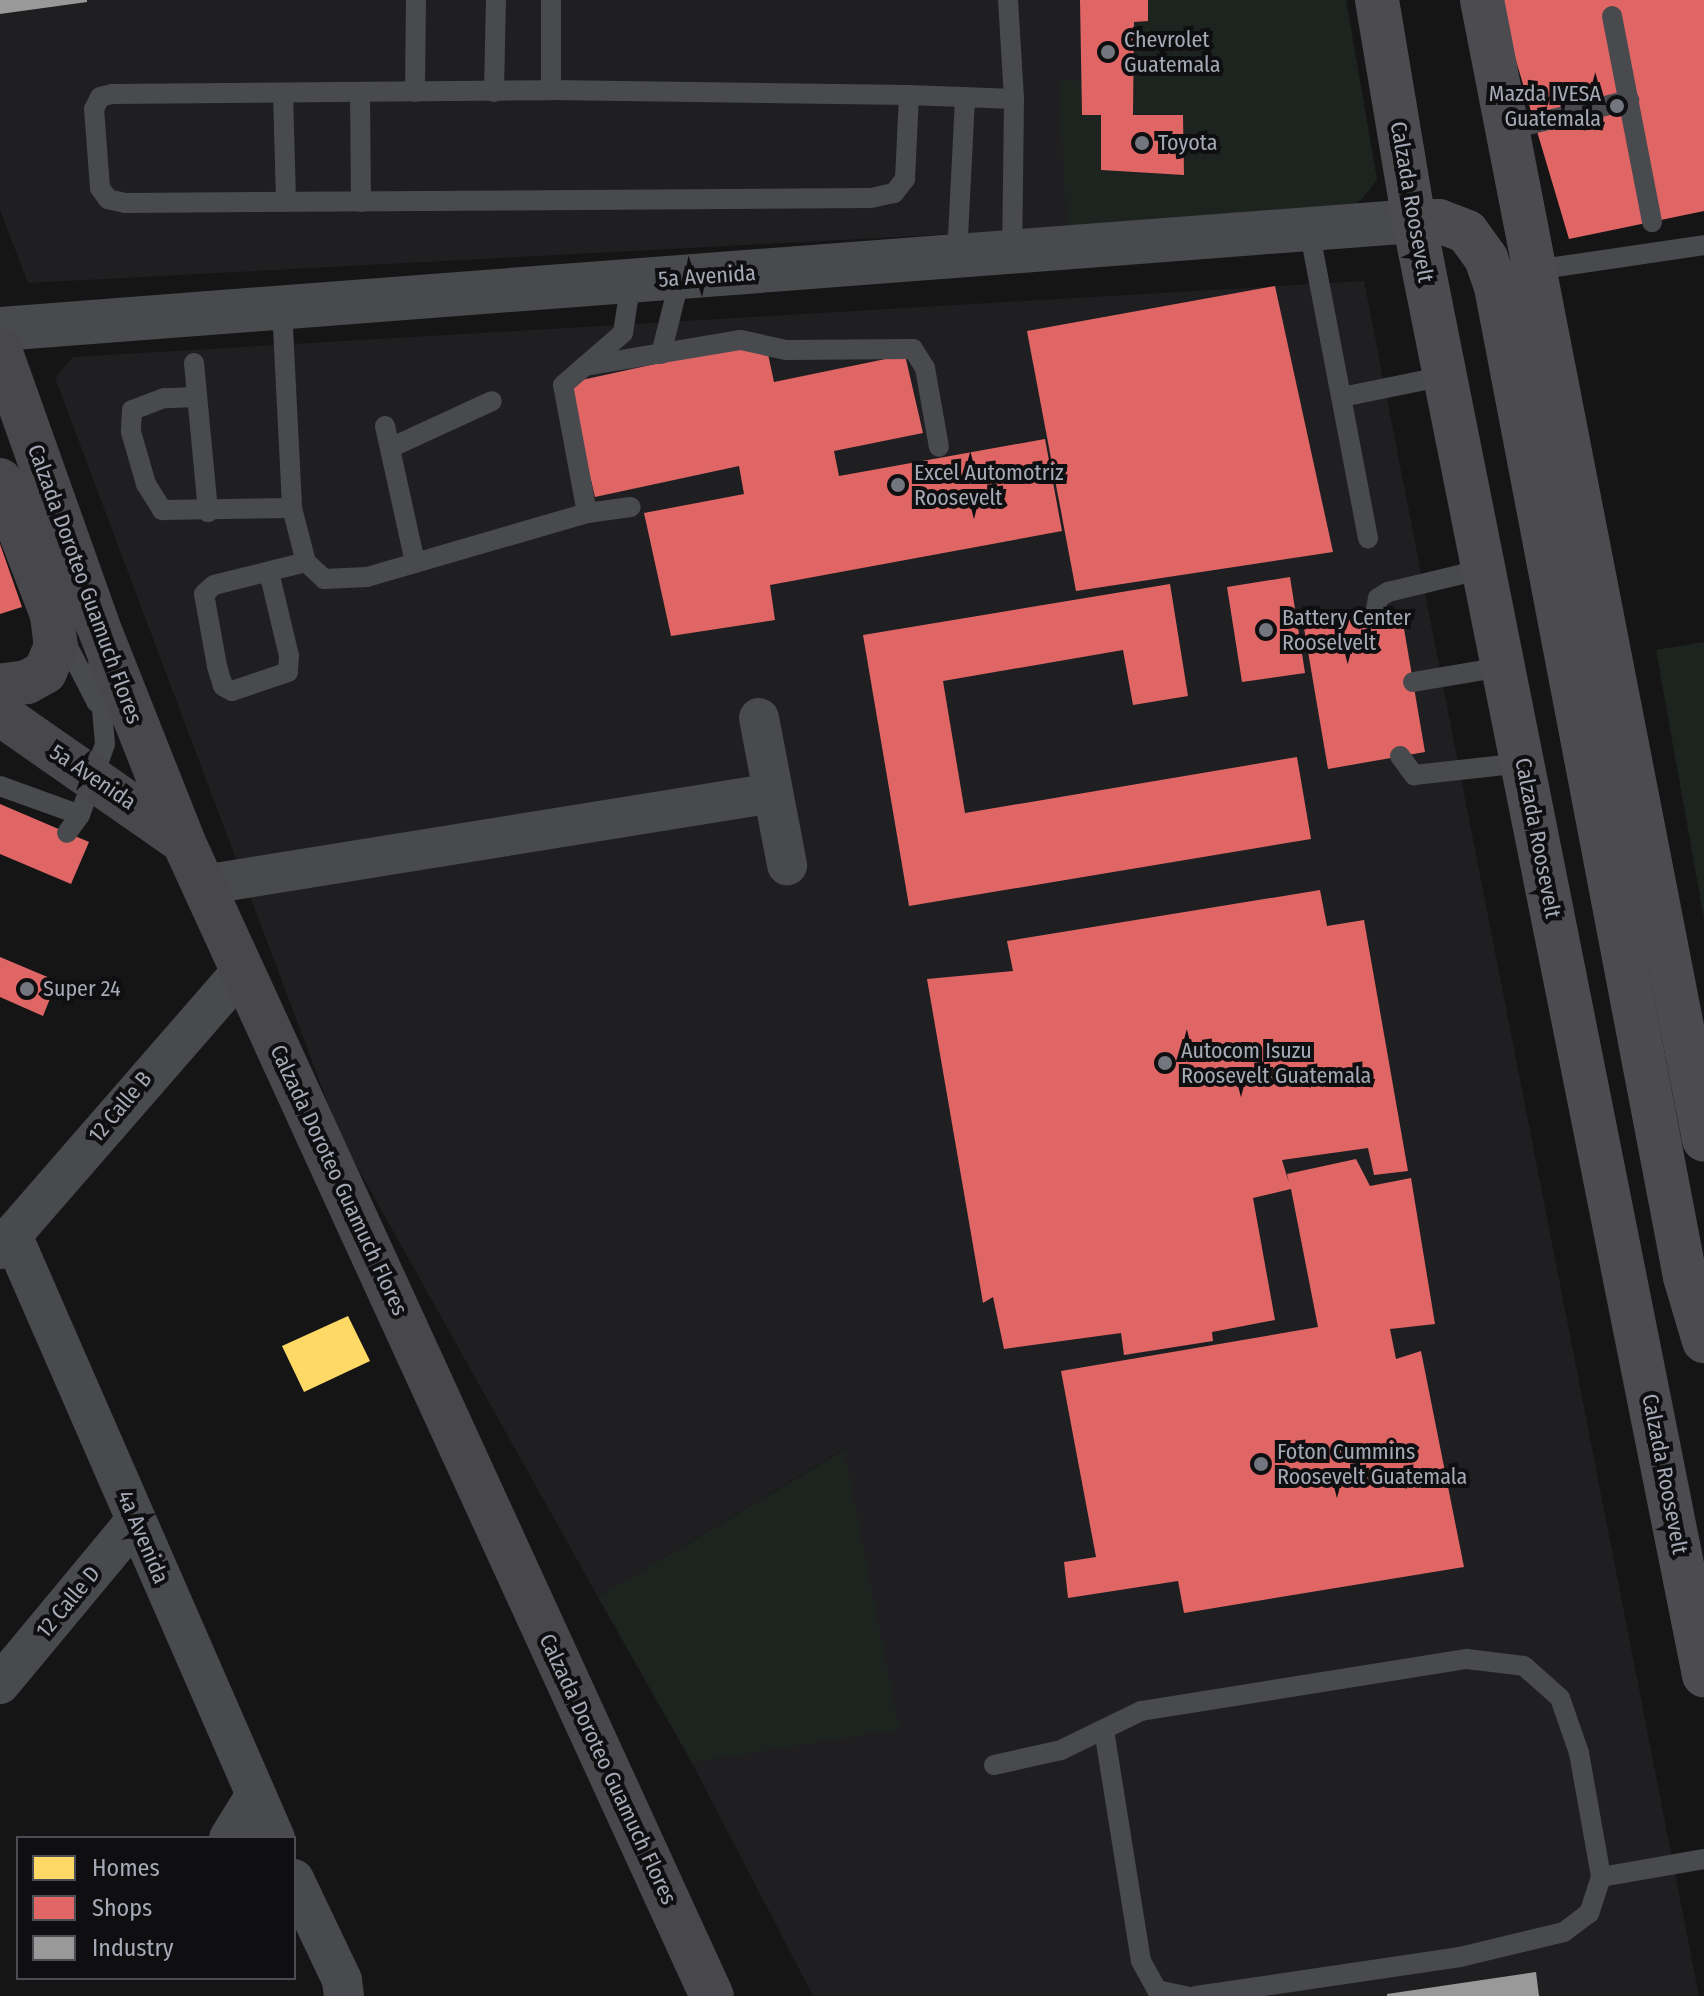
<!DOCTYPE html>
<html>
<head>
<meta charset="utf-8">
<style>
	body { margin:0 }
	#map { position:relative; width:1704px; height:1996px; overflow:hidden; background:#151515; font-family:"Fira Sans Condensed",sans-serif }
	div>[style] { position:absolute }
	[style*='--x'] { left:calc(var(--x)*1px); top:calc(var(--y)*1px); width:calc(var(--w)*1px); rotate:calc(var(--a)*1deg) }
	.built>* { inset:0; background:#1f1f21 }
	.green>* { inset:0; background:#1d241f }
	.homes>* { inset:0; background:#ffd966 }
	.shops>* { inset:0; background:#e06666 }
	.industry>* { inset:0; background:#999 }
	.service>* { height:20px; margin:-10px; padding:0 10px; transform-origin:10px; border-radius:10px; background:#494a4e }
	.minor>* { height:40px; margin:-20px; padding:0 20px; transform-origin:20px; border-radius:20px; background:#494a4e }
	.tertiary>* { height:44px; margin:-22px; padding:0 22px; transform-origin:22px; border-radius:22px; background:#494a4e }
	.secondary>* { height:44px; margin:-22px; padding:0 22px; transform-origin:22px; border-radius:22px; background:#48484c }
	.trunk>* { height:44px; margin:-22px; padding:0 22px; transform-origin:22px; border-radius:22px; background:#4c4c50 }
	.dots>* { width:22px; height:22px; translate:-50% -50%; box-sizing:border-box; border:4px solid #0f0f11; border-radius:50% }
	span { translate:-50% -50%; white-space:nowrap; text-align:center; line-height:1.15; -webkit-text-stroke:8px #0f0f11; paint-order:stroke }
	.poi-label { font-size:22px; color:#a6aab6 }
	.left { translate:0 -50%; text-align:left }
	.right { translate:-100% -50%; text-align:right }
	.street-label { font-size:22px; color:#a6aab6 }
	.legend { position:absolute; left:16px; top:1836px; width:280px; height:144px; box-sizing:border-box; background:#0f0f11; border:2px solid #4b4d53; margin:0; padding:10px 14px; list-style:none; font-size:24px; color:#a6aab6 }
	.legend li { display:flex; align-items:center; gap:16px; height:40px }
	.legend b { width:40px; border:2px solid #4b4d53 }
</style>
</head>
<body>
<div id="map">
	<div class="built">
		<div style="clip-path:polygon(0 0,1346px 0,1377px 180px,1362px 199px,1067px 228px,28px 283px,0 210px)"></div>
		<div style="clip-path:polygon(1364px 281px,1699px 1996px,813px 1996px,692px 1763px,898px 1728px,843px 1450px,598px 1597px,341px 1138px,55px 378px,73px 357px)"></div>
	</div>
	<div class="green">
		<div style="clip-path:polygon(1148px 0,1346px 0,1377px 180px,1362px 199px,1351px 207px,1067px 228px,1059px 80px,1082px 81px,1101px 115px,1101px 170px,1184px 175px,1183px 115px,1133px 115px,1134px 22px)"></div>
		<div style="clip-path:polygon(1704px 642px,1704px 919px,1656px 650px)"></div>
		<div style="clip-path:polygon(844px 1450px,899px 1729px,692px 1763px,598px 1597px)"></div>
	</div>
	<div class="homes">
		<div style="clip-path:polygon(348px 1316px,370px 1361px,304px 1392px,282px 1346px)"></div>
	</div>
	<div class="shops">
		<div style="clip-path:polygon(1080px 0,1148px 0,1148px 21px,1134px 22px,1133px 115px,1183px 115px,1184px 175px,1101px 170px,1101px 115px,1082px 115px)"></div>
		<div style="clip-path:polygon(1498px 0,1704px 0,1704px 211px,1569px 239px)"></div>
		<div style="clip-path:polygon(1275px 286px,1333px 552px,1076px 591px,1027px 331px)"></div>
		<div style="clip-path:polygon(765px 340px,774px 382px,905px 355px,923px 433px,834px 451px,839px 476px,1045px 439px,1062px 531px,770px 585px,775px 620px,671px 636px,644px 513px,744px 494px,739px 466px,595px 497px,568px 383px)"></div>
		<div style="clip-path:polygon(0 544px,22px 607px,0 614px)"></div>
		<div style="clip-path:polygon(1290px 577px,1305px 673px,1242px 682px,1227px 587px)"></div>
		<div style="clip-path:polygon(1170px 584px,1188px 696px,1133px 705px,1123px 650px,943px 681px,965px 813px,1297px 757px,1311px 839px,909px 906px,863px 635px)"></div>
		<div style="clip-path:polygon(1401px 611px,1425px 752px,1328px 769px,1304px 628px)"></div>
		<div style="clip-path:polygon(0 804px,89px 842px,71px 884px,0 854px)"></div>
		<div style="clip-path:polygon(1320px 890px,1327px 926px,1364px 920px,1408px 1171px,1374px 1175px,1368px 1148px,1282px 1160px,1289px 1183px,1287px 1174px,1356px 1159px,1370px 1186px,1411px 1178px,1435px 1324px,1390px 1329px,1396px 1359px,1421px 1351px,1464px 1567px,1184px 1613px,1178px 1581px,1068px 1598px,1064px 1562px,1096px 1557px,1061px 1371px,1318px 1327px,1291px 1189px,1253px 1198px,1275px 1320px,1212px 1332px,1213px 1341px,1124px 1355px,1121px 1333px,1004px 1349px,993px 1297px,983px 1303px,927px 979px,1013px 971px,1007px 941px)"></div>
		<div style="clip-path:polygon(0 957px,57px 981px,43px 1016px,0 997px)"></div>
	</div>
	<div class="industry">
		<div style="clip-path:polygon(0 0,87px 0,87px 2px,0 14px)"></div>
		<div style="clip-path:polygon(1536px 1972px,1539px 1996px,1387px 1996px,1387px 1994px)"></div>
	</div>
	<div class="service">
		<div style="--x:1008;--y:0;--w:99;--a:86.5"></div>
		<div style="--x:1014;--y:99;--w:153;--a:90.7"></div>
		<div style="--x:1612;--y:16;--w:210;--a:79"></div>
		<div style="--x:551;--y:90;--w:90;--a:-90"></div>
		<div style="--x:360;--y:92;--w:110;--a:89.5"></div>
		<div style="--x:415;--y:92;--w:92;--a:-89.4"></div>
		<div style="--x:494;--y:92;--w:92;--a:-88.8"></div>
		<div style="--x:283;--y:93;--w:109;--a:88.4"></div>
		<div style="--x:909;--y:95;--w:84;--a:92.7"></div>
		<div style="--x:905;--y:179;--w:18;--a:128"></div>
		<div style="--x:894;--y:193;--w:25;--a:168"></div>
		<div style="--x:870;--y:198;--w:745;--a:179.62"></div>
		<div style="--x:125;--y:203;--w:17;--a:-167"></div>
		<div style="--x:108;--y:199;--w:14;--a:-126"></div>
		<div style="--x:100;--y:188;--w:79;--a:-94.3"></div>
		<div style="--x:94;--y:109;--w:13;--a:-63"></div>
		<div style="--x:100;--y:97;--w:12;--a:-14"></div>
		<div style="--x:112;--y:94;--w:439;--a:-0.5"></div>
		<div style="--x:551;--y:90;--w:358;--a:0.8"></div>
		<div style="--x:909;--y:95;--w:105;--a:2.2"></div>
		<div style="--x:1508;--y:130;--w:125;--a:-13.9"></div>
		<div style="--x:1309;--y:229;--w:315;--a:79.2"></div>
		<div style="--x:957;--y:257;--w:160;--a:-87.1"></div>
		<div style="--x:1535;--y:270;--w:171;--a:-8.4"></div>
		<div style="--x:282;--y:308;--w:200;--a:87.1"></div>
		<div style="--x:292;--y:508;--w:56;--a:75.5"></div>
		<div style="--x:306;--y:562;--w:25;--a:43"></div>
		<div style="--x:324;--y:579;--w:43;--a:-2.7"></div>
		<div style="--x:367;--y:577;--w:229;--a:-16.2"></div>
		<div style="--x:587;--y:513;--w:44;--a:-7.8"></div>
		<div style="--x:661;--y:354;--w:78;--a:-76"></div>
		<div style="--x:194;--y:363;--w:150;--a:84.6"></div>
		<div style="--x:585;--y:366;--w:158;--a:-9.5"></div>
		<div style="--x:741;--y:340;--w:46;--a:12.5"></div>
		<div style="--x:786;--y:350;--w:127;--a:-0.5"></div>
		<div style="--x:913;--y:349;--w:22;--a:58"></div>
		<div style="--x:925;--y:368;--w:80;--a:80"></div>
		<div style="--x:197;--y:397;--w:33;--a:178"></div>
		<div style="--x:164;--y:398;--w:34;--a:159"></div>
		<div style="--x:132;--y:410;--w:22;--a:93"></div>
		<div style="--x:131;--y:432;--w:54;--a:73.9"></div>
		<div style="--x:146;--y:484;--w:31;--a:58"></div>
		<div style="--x:162;--y:510;--w:130;--a:-0.9"></div>
		<div style="--x:1342;--y:397;--w:105;--a:-11.5"></div>
		<div style="--x:385;--y:426;--w:140;--a:77.6"></div>
		<div style="--x:390;--y:448;--w:112;--a:-24.7"></div>
		<div style="--x:587;--y:513;--w:130;--a:-100.6"></div>
		<div style="--x:563;--y:385;--w:79;--a:-40.9"></div>
		<div style="--x:623;--y:333;--w:53;--a:-81.3"></div>
		<div style="--x:269;--y:572;--w:86;--a:76.6"></div>
		<div style="--x:289;--y:656;--w:16;--a:94"></div>
		<div style="--x:288;--y:672;--w:59;--a:161.3"></div>
		<div style="--x:232;--y:691;--w:10;--a:-151"></div>
		<div style="--x:223;--y:686;--w:21;--a:-107"></div>
		<div style="--x:217;--y:666;--w:73;--a:-100.2"></div>
		<div style="--x:204;--y:594;--w:13;--a:-42"></div>
		<div style="--x:214;--y:585;--w:95;--a:-14"></div>
		<div style="--x:1375;--y:615;--w:17;--a:-80"></div>
		<div style="--x:1378;--y:598;--w:12;--a:-31"></div>
		<div style="--x:1388;--y:592;--w:99;--a:-13.5"></div>
		<div style="--x:62;--y:635;--w:76;--a:62.8"></div>
		<div style="--x:1413;--y:682;--w:91;--a:-9.5"></div>
		<div style="--x:1400;--y:756;--w:24;--a:54"></div>
		<div style="--x:1414;--y:775;--w:109;--a:-6.3"></div>
		<div style="--x:0;--y:786;--w:85;--a:19.9"></div>
		<div style="--x:80;--y:815;--w:22;--a:126"></div>
		<div style="--x:80;--y:815;--w:75;--a:-70.6"></div>
		<div style="--x:105;--y:744;--w:81;--a:-94.9"></div>
		<div style="--x:1104;--y:1730;--w:234;--a:80.9"></div>
		<div style="--x:1141;--y:1961;--w:33;--a:61"></div>
		<div style="--x:1157;--y:1990;--w:30;--a:12"></div>
		<div style="--x:994;--y:1765;--w:69;--a:-12.6"></div>
		<div style="--x:1061;--y:1750;--w:89;--a:-26"></div>
		<div style="--x:1141;--y:1711;--w:330;--a:-9.1"></div>
		<div style="--x:1467;--y:1659;--w:57;--a:7"></div>
		<div style="--x:1524;--y:1666;--w:48;--a:41.6"></div>
		<div style="--x:1560;--y:1698;--w:58;--a:70.9"></div>
		<div style="--x:1579;--y:1753;--w:126;--a:79.9"></div>
		<div style="--x:1601;--y:1877;--w:38;--a:108"></div>
		<div style="--x:1589;--y:1913;--w:31;--a:143"></div>
		<div style="--x:1564;--y:1932;--w:107;--a:166.5"></div>
		<div style="--x:1460;--y:1957;--w:267;--a:171.6"></div>
		<div style="--x:1601;--y:1877;--w:105;--a:-9.9"></div>
	</div>
	<div class="minor">
		<div style="--x:759;--y:718;--w:150;--a:79.2"></div>
		<div style="--x:203;--y:885;--w:577;--a:-9.17"></div>
		<div style="--x:12;--y:1235;--w:658;--a:66.44"></div>
		<div style="--x:0;--y:1249;--w:371;--a:-49"></div>
		<div style="--x:0;--y:1684;--w:213;--a:-50.3"></div>
		<div style="--x:229;--y:1838;--w:49;--a:-58.2"></div>
		<div style="--x:294;--y:1879;--w:112;--a:64.6"></div>
		<div style="--x:342;--y:1980;--w:16;--a:83"></div>
	</div>
	<div class="tertiary">
		<div style="--x:0;--y:329;--w:1418;--a:-4.37"></div>
	</div>
	<div class="secondary">
		<div style="--x:0;--y:350;--w:290;--a:70.4"></div>
		<div style="--x:97;--y:623;--w:237;--a:68.4"></div>
		<div style="--x:184;--y:843;--w:1268;--a:65.4"></div>
		<div style="--x:0;--y:480;--w:145;--a:68.9"></div>
		<div style="--x:52;--y:615;--w:31;--a:83"></div>
		<div style="--x:56;--y:646;--w:28;--a:113"></div>
		<div style="--x:45;--y:672;--w:21;--a:151"></div>
		<div style="--x:27;--y:682;--w:27;--a:172"></div>
		<div style="--x:0;--y:714;--w:222;--a:34.9"></div>
	</div>
	<div class="trunk">
		<div style="--x:1377;--y:0;--w:224;--a:80.5"></div>
		<div style="--x:1414;--y:221;--w:1483;--a:78.72"></div>
		<div style="--x:1482;--y:0;--w:1161;--a:78.98"></div>
		<div style="--x:1414;--y:221;--w:25;--a:0"></div>
		<div style="--x:1439;--y:221;--w:30;--a:21"></div>
		<div style="--x:1467;--y:232;--w:32;--a:54"></div>
		<div style="--x:1486;--y:258;--w:31;--a:71"></div>
		<div style="--x:1496;--y:287;--w:1008;--a:79.19"></div>
		<div style="--x:1685;--y:1277;--w:67;--a:73.5"></div>
	</div>
	<div class="dots">
		<div style="left:1108px;top:52px;background:#73767e"></div>
		<div style="left:1617px;top:106px;background:#73767e"></div>
		<div style="left:1142px;top:143px;background:#73767e"></div>
		<div style="left:898px;top:485px;background:#73767e"></div>
		<div style="left:1266px;top:630px;background:#73767e"></div>
		<div style="left:27px;top:989px;background:#73767e"></div>
		<div style="left:1165px;top:1063px;background:#73767e"></div>
		<div style="left:1261px;top:1464px;background:#73767e"></div>
	</div>
	<div class="poi-label">
		<span class="left" style="left:1124px;top:52px">Chevrolet<br>Guatemala</span>
		<span class="right" style="left:1601px;top:106px">Mazda IVESA<br>Guatemala</span>
		<span class="left" style="left:1158px;top:143px">Toyota</span>
		<span class="left" style="left:914px;top:485px">Excel Automotriz<br>Roosevelt</span>
		<span class="left" style="left:1282px;top:630px">Battery Center<br>Rooselvelt</span>
		<span class="left" style="left:43px;top:989px">Super 24</span>
		<span class="left" style="left:1181px;top:1063px">Autocom Isuzu<br>Roosevelt Guatemala</span>
		<span class="left" style="left:1277px;top:1464px">Foton Cummins<br>Roosevelt Guatemala</span>
	</div>
	<div class="street-label">
		<span style="left:1412px;top:202px;rotate:80deg">Calzada Roosevelt</span>
		<span style="left:707px;top:276px;rotate:-4deg">5a Avenida</span>
		<span style="left:85px;top:584px;rotate:70deg">Calzada Doroteo Guamuch Flores</span>
		<span style="left:93px;top:777px;rotate:34deg">5a Avenida</span>
		<span style="left:1538px;top:838px;rotate:79deg">Calzada Roosevelt</span>
		<span style="left:120px;top:1107px;rotate:-50deg">12 Calle B</span>
		<span style="left:339px;top:1180px;rotate:65deg">Calzada Doroteo Guamuch Flores</span>
		<span style="left:1665px;top:1474px;rotate:79deg">Calzada Roosevelt</span>
		<span style="left:143px;top:1537px;rotate:67deg">4a Avenida</span>
		<span style="left:68px;top:1602px;rotate:-50deg">12 Calle D</span>
		<span style="left:608px;top:1769px;rotate:65deg">Calzada Doroteo Guamuch Flores</span>
	</div>
	<ul class="legend">
	<li><b style="height:22px;background:#ffd966"></b>Homes</li>
	<li><b style="height:22px;background:#e06666"></b>Shops</li>
	<li><b style="height:22px;background:#999"></b>Industry</li>
	</ul>
</div>
</body>
</html>
